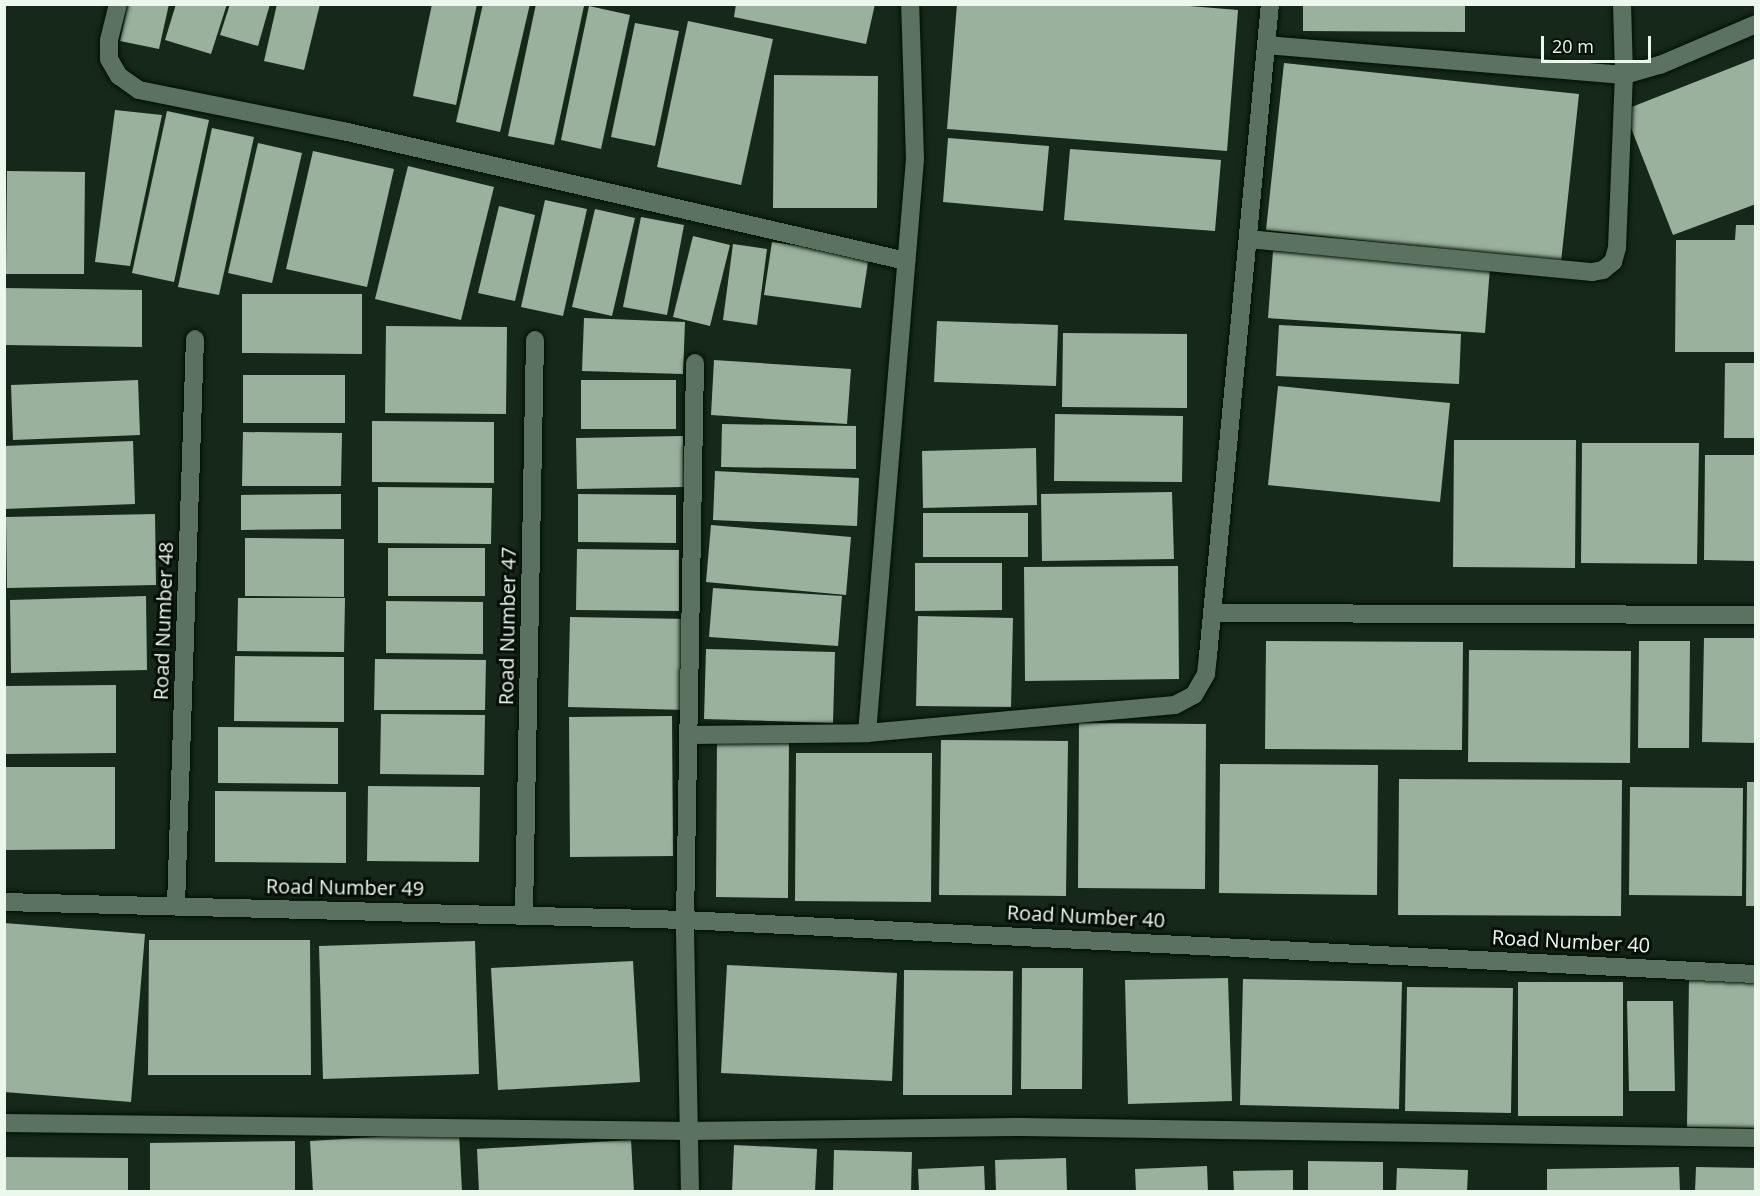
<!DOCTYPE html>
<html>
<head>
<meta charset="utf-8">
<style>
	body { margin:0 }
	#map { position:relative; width:1760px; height:1196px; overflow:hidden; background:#152819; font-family:"Open Sans",sans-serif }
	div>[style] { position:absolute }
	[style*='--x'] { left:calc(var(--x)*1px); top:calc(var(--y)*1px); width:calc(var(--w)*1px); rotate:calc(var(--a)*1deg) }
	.building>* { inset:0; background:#9ab19d }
	.roads { filter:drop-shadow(0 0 2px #011004) drop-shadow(0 0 2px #011004) }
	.minor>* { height:18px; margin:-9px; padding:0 9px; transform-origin:9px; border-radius:9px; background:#5c7260 }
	span { translate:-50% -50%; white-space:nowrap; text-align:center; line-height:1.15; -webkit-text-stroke:6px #060e08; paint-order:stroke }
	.street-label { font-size:20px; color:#ecf8ee }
	.frame { position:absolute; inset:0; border:6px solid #ecf8ee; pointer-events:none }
	.scale { position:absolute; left:1541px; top:36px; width:110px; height:27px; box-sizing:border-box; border:3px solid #ecf8ee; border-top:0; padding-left:8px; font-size:18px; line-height:21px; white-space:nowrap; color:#ecf8ee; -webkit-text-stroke:4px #060e08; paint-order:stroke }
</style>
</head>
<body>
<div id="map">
	<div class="building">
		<div style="clip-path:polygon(128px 4px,169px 4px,159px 49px,120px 41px)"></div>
		<div style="clip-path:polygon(176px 4px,227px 4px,211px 54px,165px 40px)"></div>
		<div style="clip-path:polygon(230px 4px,270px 4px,258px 46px,220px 35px)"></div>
		<div style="clip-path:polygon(277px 4px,320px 4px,304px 70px,264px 61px)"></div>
		<div style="clip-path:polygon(432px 4px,477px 4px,456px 105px,413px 96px)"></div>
		<div style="clip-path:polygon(483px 4px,530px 4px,500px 132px,456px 122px)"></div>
		<div style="clip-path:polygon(536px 4px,584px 6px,554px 145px,508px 136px)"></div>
		<div style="clip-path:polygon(736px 4px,875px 4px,866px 44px,734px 17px)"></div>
		<div style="clip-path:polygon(957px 4px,1165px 4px,1238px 10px,1227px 151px,947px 129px)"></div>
		<div style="clip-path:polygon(1303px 5px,1465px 5px,1465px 32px,1303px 31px)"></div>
		<div style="clip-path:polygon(589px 6px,630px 15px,601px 149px,561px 140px)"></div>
		<div style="clip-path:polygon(688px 21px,773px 39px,741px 185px,657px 167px)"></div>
		<div style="clip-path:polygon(635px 23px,679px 31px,655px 146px,611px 137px)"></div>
		<div style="clip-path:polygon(1756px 58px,1756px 204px,1673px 235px,1624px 110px)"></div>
		<div style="clip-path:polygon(1284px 63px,1579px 94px,1561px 262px,1266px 230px)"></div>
		<div style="clip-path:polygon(774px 75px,878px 76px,877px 208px,773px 208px)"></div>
		<div style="clip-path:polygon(115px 110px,162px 115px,130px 266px,95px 262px)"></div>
		<div style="clip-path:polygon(167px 111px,209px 120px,174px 282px,132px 273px)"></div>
		<div style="clip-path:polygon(212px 128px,254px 137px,219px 295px,178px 287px)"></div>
		<div style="clip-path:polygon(948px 138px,1049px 146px,1043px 211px,943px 202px)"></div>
		<div style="clip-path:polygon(258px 143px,302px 153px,272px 283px,228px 273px)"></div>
		<div style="clip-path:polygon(1070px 149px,1221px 160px,1215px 231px,1064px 220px)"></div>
		<div style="clip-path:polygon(313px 151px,394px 169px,367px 287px,286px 269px)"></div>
		<div style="clip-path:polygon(408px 166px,494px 187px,461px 320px,375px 299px)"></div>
		<div style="clip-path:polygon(7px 171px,85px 172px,84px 274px,6px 274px)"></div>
		<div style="clip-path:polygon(545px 200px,587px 209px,563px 316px,521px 307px)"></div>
		<div style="clip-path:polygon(499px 206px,535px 215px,515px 301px,478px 293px)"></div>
		<div style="clip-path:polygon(595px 209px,635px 218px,612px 316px,572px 307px)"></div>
		<div style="clip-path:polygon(641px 217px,684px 225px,667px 315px,623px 307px)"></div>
		<div style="clip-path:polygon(1736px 225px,1756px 225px,1756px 352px,1675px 352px,1676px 240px,1735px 240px)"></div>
		<div style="clip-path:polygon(693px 236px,730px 245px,710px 326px,673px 317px)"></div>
		<div style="clip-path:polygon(772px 242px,869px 255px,861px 308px,764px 295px)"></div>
		<div style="clip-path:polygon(733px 244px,767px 249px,757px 325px,723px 320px)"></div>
		<div style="clip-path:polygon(1273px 251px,1490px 267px,1485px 333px,1268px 318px)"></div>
		<div style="clip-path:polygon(4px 288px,142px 290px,142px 347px,4px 345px)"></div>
		<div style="clip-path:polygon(242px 294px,362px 294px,362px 354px,242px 353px)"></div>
		<div style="clip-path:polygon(584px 318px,685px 322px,683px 374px,582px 371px)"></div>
		<div style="clip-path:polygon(937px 321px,1058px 325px,1056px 386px,934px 382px)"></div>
		<div style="clip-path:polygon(1279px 325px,1461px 334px,1459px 384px,1276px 376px)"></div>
		<div style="clip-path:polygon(386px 326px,507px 327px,506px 414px,385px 413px)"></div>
		<div style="clip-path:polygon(1063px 333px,1187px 334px,1187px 408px,1062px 407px)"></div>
		<div style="clip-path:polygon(714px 360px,851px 369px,847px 424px,711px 415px)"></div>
		<div style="clip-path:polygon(1725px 363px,1756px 363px,1756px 438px,1724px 438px)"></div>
		<div style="clip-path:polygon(243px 375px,345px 375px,345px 423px,243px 423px)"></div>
		<div style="clip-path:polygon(138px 380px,140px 435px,13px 440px,11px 385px)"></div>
		<div style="clip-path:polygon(581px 380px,676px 380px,676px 429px,581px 429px)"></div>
		<div style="clip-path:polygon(1278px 386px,1450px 403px,1440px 502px,1268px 485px)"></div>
		<div style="clip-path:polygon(1055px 414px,1183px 416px,1182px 482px,1054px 481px)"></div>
		<div style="clip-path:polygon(372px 421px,494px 422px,494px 483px,372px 482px)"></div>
		<div style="clip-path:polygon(722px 424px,856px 426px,856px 469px,721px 467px)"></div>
		<div style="clip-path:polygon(243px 432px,342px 433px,341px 486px,242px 486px)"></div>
		<div style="clip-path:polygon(683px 436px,684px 487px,577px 489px,576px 438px)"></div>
		<div style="clip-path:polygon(1454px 440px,1576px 440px,1575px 568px,1453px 567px)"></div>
		<div style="clip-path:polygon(133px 441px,135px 504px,4px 509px,4px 446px)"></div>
		<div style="clip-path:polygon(1582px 443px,1699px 443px,1697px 564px,1581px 563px)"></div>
		<div style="clip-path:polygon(1036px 448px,1037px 505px,923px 508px,922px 451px)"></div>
		<div style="clip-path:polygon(1705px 455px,1756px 455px,1756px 561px,1704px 560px)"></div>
		<div style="clip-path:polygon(715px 471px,859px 478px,857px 526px,713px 520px)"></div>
		<div style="clip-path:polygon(378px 487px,492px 488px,491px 544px,378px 543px)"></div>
		<div style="clip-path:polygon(1172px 492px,1174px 559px,1042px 561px,1041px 494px)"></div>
		<div style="clip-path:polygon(341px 494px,341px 529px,241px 530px,241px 495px)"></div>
		<div style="clip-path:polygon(578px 494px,676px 495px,676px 543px,578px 542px)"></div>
		<div style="clip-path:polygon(923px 513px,1028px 513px,1028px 557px,923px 557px)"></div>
		<div style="clip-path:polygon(155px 514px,156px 585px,7px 588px,6px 517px)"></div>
		<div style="clip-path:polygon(711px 525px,851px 537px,846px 595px,706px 582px)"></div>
		<div style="clip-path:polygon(245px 538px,344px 539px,344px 597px,245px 596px)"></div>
		<div style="clip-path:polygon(388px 548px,485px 548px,485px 596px,388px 596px)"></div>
		<div style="clip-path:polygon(577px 549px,679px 550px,679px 611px,576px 610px)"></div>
		<div style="clip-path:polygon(915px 563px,1002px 563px,1002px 610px,915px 611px)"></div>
		<div style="clip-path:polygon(1178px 566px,1179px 679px,1025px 681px,1024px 567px)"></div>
		<div style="clip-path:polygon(713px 588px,842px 596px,838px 646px,709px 637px)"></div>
		<div style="clip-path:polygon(146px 596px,147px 670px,11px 673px,10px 600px)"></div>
		<div style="clip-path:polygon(238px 598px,345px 598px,344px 652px,237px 651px)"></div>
		<div style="clip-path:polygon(386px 601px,483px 602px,483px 654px,386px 653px)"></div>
		<div style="clip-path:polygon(918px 616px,1013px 618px,1011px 707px,916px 706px)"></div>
		<div style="clip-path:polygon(570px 617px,690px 619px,688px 710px,568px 707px)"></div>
		<div style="clip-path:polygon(1704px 638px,1756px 638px,1756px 743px,1702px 742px)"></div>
		<div style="clip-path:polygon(1266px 641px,1463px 642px,1462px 750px,1265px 749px)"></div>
		<div style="clip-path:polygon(1639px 641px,1690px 641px,1689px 748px,1638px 748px)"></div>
		<div style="clip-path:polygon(706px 649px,835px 652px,833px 723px,704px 719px)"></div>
		<div style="clip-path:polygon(1469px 650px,1631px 651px,1630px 763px,1468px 762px)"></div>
		<div style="clip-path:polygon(235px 656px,344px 657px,344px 722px,234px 721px)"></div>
		<div style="clip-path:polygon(375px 659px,486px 660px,485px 710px,374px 710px)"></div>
		<div style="clip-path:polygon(116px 685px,116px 753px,6px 754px,5px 686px)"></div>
		<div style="clip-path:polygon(381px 714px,485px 715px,484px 775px,380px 774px)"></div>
		<div style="clip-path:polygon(672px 716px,673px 856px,570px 857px,569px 717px)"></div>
		<div style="clip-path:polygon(1079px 723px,1206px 724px,1205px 889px,1078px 888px)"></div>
		<div style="clip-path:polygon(218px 727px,338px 728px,338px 784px,218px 783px)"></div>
		<div style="clip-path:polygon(717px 735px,789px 735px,788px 898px,716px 897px)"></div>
		<div style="clip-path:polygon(941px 740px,1068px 741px,1066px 896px,939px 895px)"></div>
		<div style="clip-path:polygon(796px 753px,932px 753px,931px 902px,795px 901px)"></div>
		<div style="clip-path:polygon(1220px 764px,1378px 765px,1377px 895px,1219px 893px)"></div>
		<div style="clip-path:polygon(4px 767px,115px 767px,115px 849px,4px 850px)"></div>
		<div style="clip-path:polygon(1399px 779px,1622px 780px,1621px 916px,1398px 915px)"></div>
		<div style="clip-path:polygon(1747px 782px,1756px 782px,1756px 906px,1746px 906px)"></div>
		<div style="clip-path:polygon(368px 786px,480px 787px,479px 862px,367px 861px)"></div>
		<div style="clip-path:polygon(1630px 787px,1743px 788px,1742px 896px,1629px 895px)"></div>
		<div style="clip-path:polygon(215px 791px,346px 792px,346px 863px,215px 862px)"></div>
		<div style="clip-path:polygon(4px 923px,145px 934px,131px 1102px,4px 1092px)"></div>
		<div style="clip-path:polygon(149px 940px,310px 940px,311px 1075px,148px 1075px)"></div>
		<div style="clip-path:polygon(475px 941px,479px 1074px,323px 1079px,319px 946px)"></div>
		<div style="clip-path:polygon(633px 961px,640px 1082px,498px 1090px,491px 968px)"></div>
		<div style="clip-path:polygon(727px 965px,897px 973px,892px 1081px,721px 1073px)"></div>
		<div style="clip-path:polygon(1022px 968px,1083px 968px,1082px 1089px,1021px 1089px)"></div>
		<div style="clip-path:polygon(904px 970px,1013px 971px,1012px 1095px,903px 1095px)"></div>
		<div style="clip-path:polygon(1689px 977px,1756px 978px,1756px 1128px,1687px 1127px)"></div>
		<div style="clip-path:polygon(1228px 978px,1232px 1101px,1128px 1104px,1125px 980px)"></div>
		<div style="clip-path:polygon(1243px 979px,1402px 982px,1399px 1109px,1240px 1105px)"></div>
		<div style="clip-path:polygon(1518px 982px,1623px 982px,1623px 1116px,1518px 1116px)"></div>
		<div style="clip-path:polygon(1407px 987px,1513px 988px,1511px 1113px,1405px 1111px)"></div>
		<div style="clip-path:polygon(1627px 1001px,1673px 1001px,1675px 1091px,1629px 1091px)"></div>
		<div style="clip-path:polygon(459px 1132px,462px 1192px,313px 1192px,310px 1141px)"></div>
		<div style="clip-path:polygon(631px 1140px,634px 1192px,479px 1192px,477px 1149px)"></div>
		<div style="clip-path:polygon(295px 1141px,295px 1192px,150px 1192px,150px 1143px)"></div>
		<div style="clip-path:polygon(734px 1145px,817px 1149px,815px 1192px,732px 1192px)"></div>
		<div style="clip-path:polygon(834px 1150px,912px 1152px,911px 1192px,833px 1192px)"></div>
		<div style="clip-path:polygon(4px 1157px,128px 1158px,128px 1192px,4px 1192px)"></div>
		<div style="clip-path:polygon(1066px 1158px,1067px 1192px,996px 1192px,995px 1160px)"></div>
		<div style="clip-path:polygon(1308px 1161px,1383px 1162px,1383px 1192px,1308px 1192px)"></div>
		<div style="clip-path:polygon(984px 1166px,985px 1192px,919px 1192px,918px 1169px)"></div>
		<div style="clip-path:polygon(1207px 1166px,1208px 1192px,1136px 1192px,1135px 1169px)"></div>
		<div style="clip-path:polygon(1679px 1167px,1680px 1192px,1547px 1192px,1547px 1169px)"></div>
		<div style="clip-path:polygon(1696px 1167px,1756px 1168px,1756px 1192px,1695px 1192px)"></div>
		<div style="clip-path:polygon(1397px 1168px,1468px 1170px,1467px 1192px,1396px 1192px)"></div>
		<div style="clip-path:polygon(1293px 1170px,1293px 1192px,1234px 1192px,1233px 1171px)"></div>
	</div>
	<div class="roads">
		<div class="minor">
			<div style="--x:118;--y:4;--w:38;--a:104"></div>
			<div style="--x:109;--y:41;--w:18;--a:90"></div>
			<div style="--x:109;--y:59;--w:20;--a:60"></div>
			<div style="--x:119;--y:76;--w:24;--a:35"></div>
			<div style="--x:139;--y:90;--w:208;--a:11.4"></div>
			<div style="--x:343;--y:131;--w:578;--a:13"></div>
			<div style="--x:1266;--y:45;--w:359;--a:4.8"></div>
			<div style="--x:1624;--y:75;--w:37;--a:-16"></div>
			<div style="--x:1660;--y:65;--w:104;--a:-23.1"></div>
			<div style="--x:1248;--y:239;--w:346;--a:5.5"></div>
			<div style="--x:1592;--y:272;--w:11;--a:-10"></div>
			<div style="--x:1603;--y:270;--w:13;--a:-39"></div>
			<div style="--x:1613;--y:262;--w:15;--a:-74"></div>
			<div style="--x:1617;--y:248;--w:173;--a:-87.7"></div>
			<div style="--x:1624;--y:75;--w:71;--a:-91.6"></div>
			<div style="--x:1213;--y:613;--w:543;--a:0.21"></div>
			<div style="--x:867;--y:733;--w:576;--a:-85.22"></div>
			<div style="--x:915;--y:159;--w:155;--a:-91.8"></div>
			<div style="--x:688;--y:735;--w:179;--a:-0.6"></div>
			<div style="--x:867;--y:733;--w:309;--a:-5.2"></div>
			<div style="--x:1175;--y:705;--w:21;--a:-28"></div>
			<div style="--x:1194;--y:695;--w:24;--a:-60"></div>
			<div style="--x:1206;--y:674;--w:18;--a:-84"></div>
			<div style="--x:1208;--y:656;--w:655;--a:-84.57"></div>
			<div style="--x:4;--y:902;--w:681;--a:1.51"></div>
			<div style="--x:685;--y:920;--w:557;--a:-88.97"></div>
			<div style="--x:176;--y:905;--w:566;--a:-88.08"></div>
			<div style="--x:524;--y:913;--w:573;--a:-88.9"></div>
			<div style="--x:4;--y:1123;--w:684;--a:0.67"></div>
			<div style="--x:688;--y:1131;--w:333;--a:-0.7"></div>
			<div style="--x:1021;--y:1127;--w:735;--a:0.86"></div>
			<div style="--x:690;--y:1192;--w:272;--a:-91.1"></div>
			<div style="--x:685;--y:920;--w:1072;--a:2.89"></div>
		</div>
	</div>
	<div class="street-label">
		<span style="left:163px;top:621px;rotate:-88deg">Road Number 48</span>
		<span style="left:507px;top:626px;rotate:-89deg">Road Number 47</span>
		<span style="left:345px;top:887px;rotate:1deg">Road Number 49</span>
		<span style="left:1086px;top:916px;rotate:3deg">Road Number 40</span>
		<span style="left:1571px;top:941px;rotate:3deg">Road Number 40</span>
	</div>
	<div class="frame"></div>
	<div class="scale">20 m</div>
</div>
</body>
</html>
